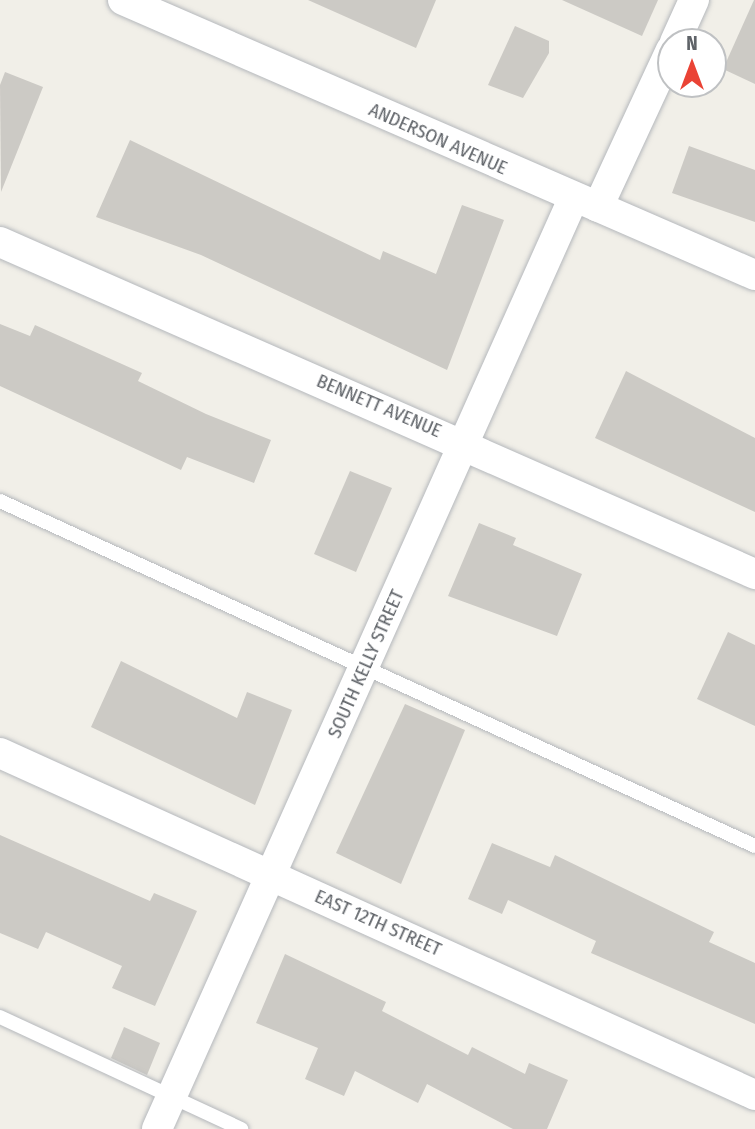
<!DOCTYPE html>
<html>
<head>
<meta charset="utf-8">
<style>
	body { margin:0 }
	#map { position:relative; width:755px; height:1129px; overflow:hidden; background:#f1efe8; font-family:"Fira Sans Condensed",sans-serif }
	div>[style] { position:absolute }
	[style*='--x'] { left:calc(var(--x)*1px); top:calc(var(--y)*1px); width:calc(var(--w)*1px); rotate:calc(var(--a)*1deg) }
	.building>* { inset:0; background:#cccac5 }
	.roads { filter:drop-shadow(0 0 2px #b5b8bc) drop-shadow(0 0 2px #b5b8bc) }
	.service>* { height:14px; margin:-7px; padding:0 7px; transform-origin:7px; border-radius:7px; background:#fff }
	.minor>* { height:30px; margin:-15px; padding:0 15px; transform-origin:15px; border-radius:15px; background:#fff }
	span { translate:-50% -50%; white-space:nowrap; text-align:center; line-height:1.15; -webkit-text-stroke:7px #fff; paint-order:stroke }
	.street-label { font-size:19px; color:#5f6368 }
	.north { position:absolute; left:657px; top:28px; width:70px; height:70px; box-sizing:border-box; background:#fff; border:2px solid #bfc1c3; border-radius:50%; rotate:0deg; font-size:19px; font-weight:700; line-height:28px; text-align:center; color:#5f6368 }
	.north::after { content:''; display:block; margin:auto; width:24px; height:32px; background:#ea4335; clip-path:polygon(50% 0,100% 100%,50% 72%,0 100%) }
</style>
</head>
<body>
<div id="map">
	<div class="building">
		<div style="clip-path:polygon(308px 0,436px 0,416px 48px)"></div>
		<div style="clip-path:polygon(562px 0,658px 0,642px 36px)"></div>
		<div style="clip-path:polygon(754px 0,755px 0,755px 84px,723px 69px)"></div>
		<div style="clip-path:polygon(515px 26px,549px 41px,549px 53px,523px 98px,488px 85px)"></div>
		<div style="clip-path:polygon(5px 72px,43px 87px,1px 192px,0 85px)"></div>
		<div style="clip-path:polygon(130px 140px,380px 260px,383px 251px,436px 274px,462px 205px,504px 220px,447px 370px,201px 255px,96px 217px)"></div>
		<div style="clip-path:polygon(689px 146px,755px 170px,755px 222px,672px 193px)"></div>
		<div style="clip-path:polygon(0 324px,30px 336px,35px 325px,142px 373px,138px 381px,206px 414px,271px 440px,254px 483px,187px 457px,181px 470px,0 386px)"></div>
		<div style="clip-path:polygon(626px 371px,755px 438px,755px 512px,595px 438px)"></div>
		<div style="clip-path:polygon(350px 471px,392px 488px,356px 572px,314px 554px)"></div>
		<div style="clip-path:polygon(479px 523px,516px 538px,513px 545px,582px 574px,557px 636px,448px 596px)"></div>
		<div style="clip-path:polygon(728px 632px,755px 645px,755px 726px,697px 699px)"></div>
		<div style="clip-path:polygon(121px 661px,237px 718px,247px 692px,292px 710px,255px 805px,91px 727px)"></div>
		<div style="clip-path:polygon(405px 704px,465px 730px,401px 884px,336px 853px)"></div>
		<div style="clip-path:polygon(0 835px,150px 901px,154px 893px,197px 911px,155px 1006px,112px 988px,122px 966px,46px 932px,38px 949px,0 933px)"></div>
		<div style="clip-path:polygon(492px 843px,550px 867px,555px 855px,714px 932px,709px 942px,755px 963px,755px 1024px,591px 953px,596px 941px,508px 900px,502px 914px,468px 899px)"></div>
		<div style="clip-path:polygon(285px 954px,386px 1002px,382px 1011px,468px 1055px,472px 1047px,525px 1074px,529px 1063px,568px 1080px,547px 1129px,513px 1129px,427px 1084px,418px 1103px,355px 1071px,344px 1096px,305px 1079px,318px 1048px,256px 1023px)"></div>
		<div style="clip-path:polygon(124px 1027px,160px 1043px,147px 1075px,111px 1058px)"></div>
	</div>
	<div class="roads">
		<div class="service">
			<div style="--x:0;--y:501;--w:830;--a:24.56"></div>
			<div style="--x:0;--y:1017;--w:266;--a:24.9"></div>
		</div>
		<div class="minor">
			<div style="--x:123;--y:0;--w:689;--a:23.52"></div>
			<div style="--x:675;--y:42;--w:46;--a:-65.7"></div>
			<div style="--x:598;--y:207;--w:173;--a:-65.1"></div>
			<div style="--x:0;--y:242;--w:825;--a:23.74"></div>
			<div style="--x:0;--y:753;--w:829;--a:24.37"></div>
			<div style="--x:157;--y:1129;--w:1019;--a:-65.9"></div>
		</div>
	</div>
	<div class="street-label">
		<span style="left:438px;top:139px;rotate:24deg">ANDERSON AVENUE</span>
		<span style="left:379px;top:406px;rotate:23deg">BENNETT AVENUE</span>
		<span style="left:366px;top:664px;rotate:-66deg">SOUTH KELLY STREET</span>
		<span style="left:378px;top:923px;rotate:24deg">EAST 12TH STREET</span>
	</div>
	<div class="north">N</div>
</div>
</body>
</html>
